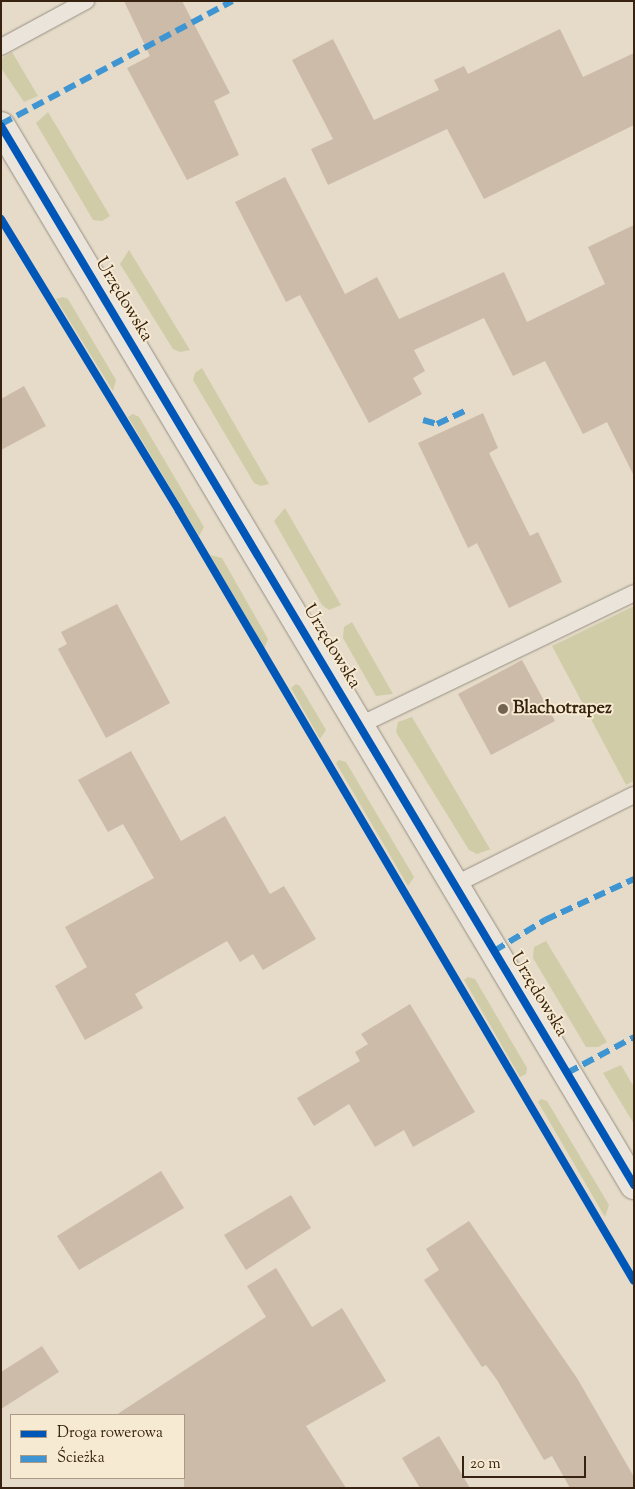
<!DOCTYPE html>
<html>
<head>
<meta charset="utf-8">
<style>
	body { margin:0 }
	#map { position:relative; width:635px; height:1489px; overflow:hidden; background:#e5dbc8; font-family:"Sorts Mill Goudy",serif }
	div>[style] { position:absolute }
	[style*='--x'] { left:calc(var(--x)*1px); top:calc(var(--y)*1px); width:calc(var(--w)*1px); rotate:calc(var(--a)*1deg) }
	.green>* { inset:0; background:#d1cca8 }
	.building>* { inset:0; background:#cdbbaa }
	.roads { filter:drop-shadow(0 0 1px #978f82) drop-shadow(0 0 1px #978f82) }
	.service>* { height:16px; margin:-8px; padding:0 8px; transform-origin:8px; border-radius:8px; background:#eae4db }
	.tertiary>* { height:28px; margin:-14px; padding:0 14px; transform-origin:14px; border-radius:14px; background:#eae4db }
	.quiet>* { height:6px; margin-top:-3px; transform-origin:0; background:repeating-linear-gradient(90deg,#3e95d2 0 12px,transparent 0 18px) }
	.cycleway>* { height:8px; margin:-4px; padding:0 4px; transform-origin:4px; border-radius:4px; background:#0057b8 }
	.dots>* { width:14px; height:14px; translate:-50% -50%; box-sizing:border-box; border:2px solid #f6ead3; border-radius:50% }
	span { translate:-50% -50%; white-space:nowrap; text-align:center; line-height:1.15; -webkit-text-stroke:4px #f6ead3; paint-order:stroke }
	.street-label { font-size:18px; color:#37230f }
	.poi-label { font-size:18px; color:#37230f; font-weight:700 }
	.left { translate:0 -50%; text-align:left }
	.frame { position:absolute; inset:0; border:2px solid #37230f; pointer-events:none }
	.legend { position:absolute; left:10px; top:1414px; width:175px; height:65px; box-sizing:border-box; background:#f6ead3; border:1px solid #aa9a85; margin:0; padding:6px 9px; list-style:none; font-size:15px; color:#37230f }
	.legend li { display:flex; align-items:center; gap:10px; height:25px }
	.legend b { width:25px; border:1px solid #aa9a85 }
	.scale { position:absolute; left:462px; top:1456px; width:124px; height:22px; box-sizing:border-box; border:2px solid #37230f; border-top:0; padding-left:6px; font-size:15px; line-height:18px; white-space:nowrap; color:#37230f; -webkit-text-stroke:4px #f6ead3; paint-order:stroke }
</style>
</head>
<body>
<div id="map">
	<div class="green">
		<div style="clip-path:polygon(12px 52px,38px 96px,24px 102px,1px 68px,1px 59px)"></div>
		<div style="clip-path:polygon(48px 112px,110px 216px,102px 221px,93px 220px,36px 123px)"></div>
		<div style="clip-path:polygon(129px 250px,190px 350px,180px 352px,173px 349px,120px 264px)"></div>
		<div style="clip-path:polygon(63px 297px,68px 299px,116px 380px,113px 391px,56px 299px)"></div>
		<div style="clip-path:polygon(202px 368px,269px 484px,261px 486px,254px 483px,193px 380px,195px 373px)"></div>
		<div style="clip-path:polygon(133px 414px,139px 417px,204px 527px,199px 536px,128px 417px)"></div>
		<div style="clip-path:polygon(285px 508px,341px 605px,329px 610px,322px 605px,274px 521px)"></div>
		<div style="clip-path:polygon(210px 555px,222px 558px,268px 639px,264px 649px)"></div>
		<div style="clip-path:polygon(634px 606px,634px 781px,626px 785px,552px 646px)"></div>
		<div style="clip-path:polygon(352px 622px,393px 694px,376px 696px,343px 638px,344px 627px)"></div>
		<div style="clip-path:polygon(296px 684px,300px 686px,326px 730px,320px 739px,291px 688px)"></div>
		<div style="clip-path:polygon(412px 717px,490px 849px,491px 849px,477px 854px,469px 850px,396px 732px,398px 722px)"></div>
		<div style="clip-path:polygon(339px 760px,346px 762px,414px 877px,408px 886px,336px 763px)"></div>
		<div style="clip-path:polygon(546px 941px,607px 1042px,598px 1047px,586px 1047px,533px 958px,534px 947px)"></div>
		<div style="clip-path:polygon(468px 977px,475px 979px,527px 1068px,526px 1074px,520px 1077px,464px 980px)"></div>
		<div style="clip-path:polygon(621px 1065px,634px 1087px,634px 1124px,603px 1073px)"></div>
		<div style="clip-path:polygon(541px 1099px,547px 1101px,609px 1205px,605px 1217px,538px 1102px)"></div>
	</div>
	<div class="building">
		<div style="clip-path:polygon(124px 1px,182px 1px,230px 93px,214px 101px,239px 155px,187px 180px,127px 68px,150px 56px)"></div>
		<div style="clip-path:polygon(560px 29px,583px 77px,634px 53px,634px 125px,484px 199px,447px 129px,328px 185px,311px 149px,333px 139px,292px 60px,333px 39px,374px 120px,439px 90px,434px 80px,464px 66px,468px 74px)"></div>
		<div style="clip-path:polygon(285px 177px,345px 294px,377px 277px,399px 319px,504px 272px,527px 322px,605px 284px,588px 247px,634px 225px,634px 476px,607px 422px,583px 434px,545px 361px,513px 376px,484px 318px,414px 350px,425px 371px,413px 378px,422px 394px,369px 423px,300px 295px,286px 302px,235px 202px)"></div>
		<div style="clip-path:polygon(24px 386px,46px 426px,1px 450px,1px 399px)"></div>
		<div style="clip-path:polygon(483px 413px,498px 448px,489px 453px,530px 536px,538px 532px,562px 582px,509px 608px,477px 543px,468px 548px,418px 443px)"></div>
		<div style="clip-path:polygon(117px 604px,170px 703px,106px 738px,58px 649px,67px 644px,61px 632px)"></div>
		<div style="clip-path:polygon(522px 660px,555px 721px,491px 755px,458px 694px)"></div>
		<div style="clip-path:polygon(131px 751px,181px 841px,225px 816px,270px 894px,284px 886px,316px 939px,263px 970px,253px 954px,240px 962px,227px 941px,135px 994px,143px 1008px,85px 1040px,55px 986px,87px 967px,65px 927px,154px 878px,123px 824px,108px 832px,78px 780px)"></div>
		<div style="clip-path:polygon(410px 1004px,475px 1112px,413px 1147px,404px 1130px,375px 1147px,349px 1104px,314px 1126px,297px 1098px,360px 1061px,355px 1052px,368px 1044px,361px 1034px)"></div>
		<div style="clip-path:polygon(161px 1171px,184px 1208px,79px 1270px,57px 1236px)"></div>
		<div style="clip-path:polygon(291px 1195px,311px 1228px,246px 1270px,224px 1235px)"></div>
		<div style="clip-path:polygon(469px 1221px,577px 1378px,634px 1477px,634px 1488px,570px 1488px,552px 1456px,544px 1460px,497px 1380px,486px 1365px,482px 1367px,424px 1280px,439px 1270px,426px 1249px)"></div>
		<div style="clip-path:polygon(276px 1268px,312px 1327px,342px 1308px,386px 1381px,306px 1426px,346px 1488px,184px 1488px,184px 1415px,116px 1415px,266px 1317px,247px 1286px)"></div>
		<div style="clip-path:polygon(42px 1346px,59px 1372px,1px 1409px,1px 1372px)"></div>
		<div style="clip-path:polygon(439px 1436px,470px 1488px,420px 1488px,402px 1458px)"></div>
	</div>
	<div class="roads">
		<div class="service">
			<div style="--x:1;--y:47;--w:97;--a:-28.4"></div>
			<div style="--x:360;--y:725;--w:304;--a:-25.7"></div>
			<div style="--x:454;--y:885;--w:201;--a:-26.6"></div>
		</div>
		<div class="tertiary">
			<div style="--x:1;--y:126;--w:1234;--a:59.13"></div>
		</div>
	</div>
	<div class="quiet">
		<div style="--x:1;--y:124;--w:262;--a:-28"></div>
		<div style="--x:423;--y:420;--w:15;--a:16"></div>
		<div style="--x:437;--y:424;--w:33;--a:-25"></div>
		<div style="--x:494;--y:951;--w:60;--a:-31.3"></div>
		<div style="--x:545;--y:920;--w:98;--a:-24.7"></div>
		<div style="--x:567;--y:1073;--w:76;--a:-28.2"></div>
	</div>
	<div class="cycleway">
		<div style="--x:1;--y:126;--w:1234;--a:59.13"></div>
		<div style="--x:1;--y:219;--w:342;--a:58.6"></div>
		<div style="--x:179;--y:511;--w:894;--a:59.42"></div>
	</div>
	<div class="dots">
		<div style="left:503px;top:709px;background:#746350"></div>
	</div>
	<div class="street-label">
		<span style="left:123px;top:300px;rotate:59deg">Urzędowska</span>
		<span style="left:331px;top:647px;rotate:59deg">Urzędowska</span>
		<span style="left:538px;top:995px;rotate:59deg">Urzędowska</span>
	</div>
	<div class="poi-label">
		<span class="left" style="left:513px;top:709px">Blachotrapez</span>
	</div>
	<div class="frame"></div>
	<ul class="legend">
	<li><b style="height:6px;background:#0057b8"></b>Droga rowerowa</li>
	<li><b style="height:6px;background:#3e95d2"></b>Ścieżka</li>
	</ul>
	<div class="scale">20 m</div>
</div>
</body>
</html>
